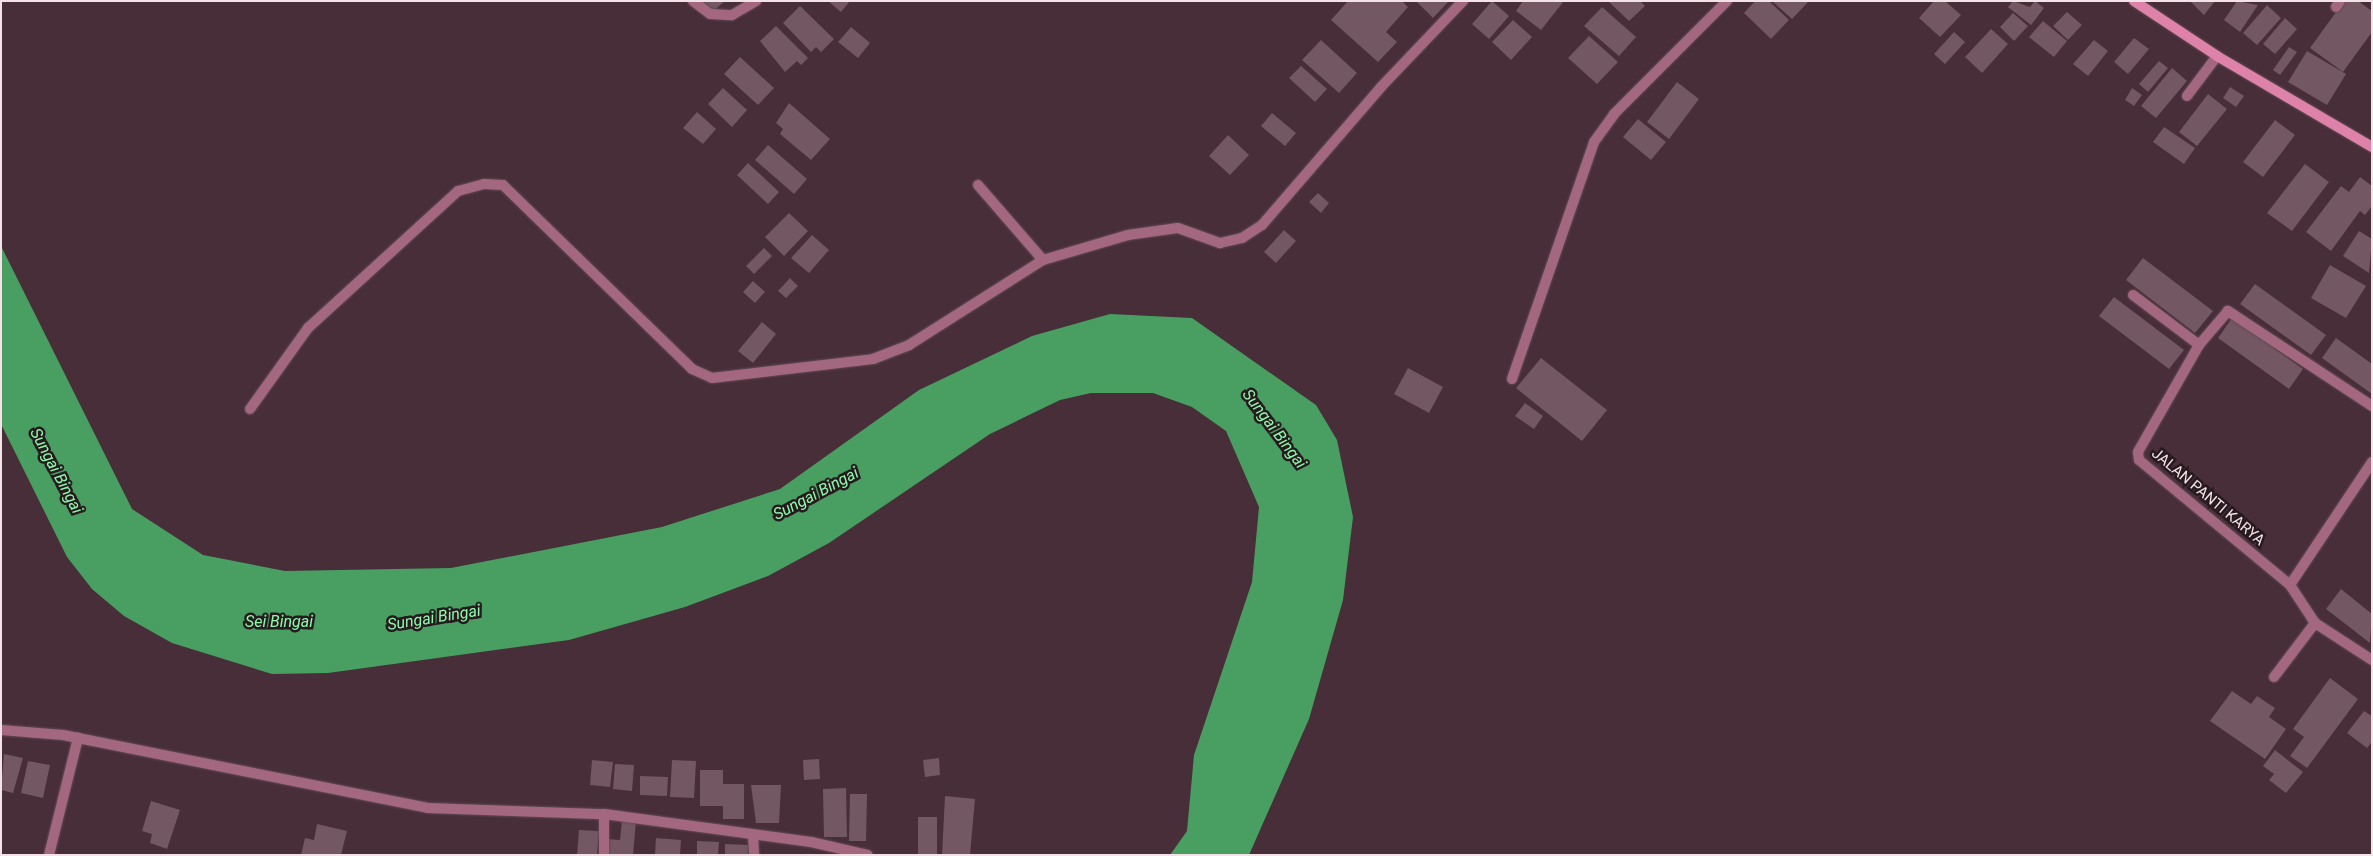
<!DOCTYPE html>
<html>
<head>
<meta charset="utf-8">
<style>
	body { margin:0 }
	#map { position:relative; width:2373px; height:856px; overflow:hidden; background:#472e38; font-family:Roboto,sans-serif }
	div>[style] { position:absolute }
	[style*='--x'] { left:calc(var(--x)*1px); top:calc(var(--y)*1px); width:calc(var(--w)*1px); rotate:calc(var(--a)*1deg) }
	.water>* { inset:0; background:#499e62 }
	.building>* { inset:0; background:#735762 }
	.roads { filter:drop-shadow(0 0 1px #634b54) drop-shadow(0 0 1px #634b54) }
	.lane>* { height:10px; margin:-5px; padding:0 5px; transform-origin:5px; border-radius:5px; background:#a36880 }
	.street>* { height:10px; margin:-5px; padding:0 5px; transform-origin:5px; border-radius:5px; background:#a36880 }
	.secondary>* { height:10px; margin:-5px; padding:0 5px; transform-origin:5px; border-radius:5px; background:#df82aa }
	span { translate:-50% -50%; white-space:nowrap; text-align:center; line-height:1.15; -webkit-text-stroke:5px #261a1f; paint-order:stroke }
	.street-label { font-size:15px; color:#f3e2e8 }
	.water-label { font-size:16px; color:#8cfba9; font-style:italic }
	.frame { position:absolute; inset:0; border:2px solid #f3e2e8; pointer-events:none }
</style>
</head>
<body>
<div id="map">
	<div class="water">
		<div style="clip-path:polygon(1px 246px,132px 509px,203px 555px,285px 571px,451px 568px,662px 527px,780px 489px,919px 390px,1032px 336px,1110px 314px,1192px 318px,1316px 405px,1337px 440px,1353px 517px,1343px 600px,1309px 719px,1249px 855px,1170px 855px,1187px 831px,1194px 755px,1252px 582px,1259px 507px,1226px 431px,1192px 407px,1153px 393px,1091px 393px,1060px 400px,990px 434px,829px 543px,768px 576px,685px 607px,569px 640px,328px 673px,272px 674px,172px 643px,124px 616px,92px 589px,67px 557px,1px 424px)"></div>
	</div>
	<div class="building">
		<div style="clip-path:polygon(702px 1px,725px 1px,712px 12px)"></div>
		<div style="clip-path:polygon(828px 1px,850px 1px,841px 12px)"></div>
		<div style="clip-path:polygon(1348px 1px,1402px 1px,1408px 7px,1386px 32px,1397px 42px,1378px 62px,1331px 20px)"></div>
		<div style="clip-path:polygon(1416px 1px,1449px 1px,1433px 18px)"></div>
		<div style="clip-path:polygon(1492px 1px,1509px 16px,1489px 39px,1472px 24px)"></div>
		<div style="clip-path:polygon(1523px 1px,1564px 1px,1541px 30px,1516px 11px)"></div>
		<div style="clip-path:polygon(1608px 1px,1640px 1px,1645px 6px,1629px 21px)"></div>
		<div style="clip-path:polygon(1755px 1px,1769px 1px,1789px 20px,1771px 39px,1744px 13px)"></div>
		<div style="clip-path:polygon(1772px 1px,1809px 1px,1792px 19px)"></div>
		<div style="clip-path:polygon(1934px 1px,1945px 1px,1961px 15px,1940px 37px,1919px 18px)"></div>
		<div style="clip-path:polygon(2013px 1px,2030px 7px,2035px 1px,2044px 8px,2031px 25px,2008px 7px)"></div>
		<div style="clip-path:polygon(2190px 1px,2215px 1px,2204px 15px)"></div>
		<div style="clip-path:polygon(2237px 1px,2258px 5px,2240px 32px,2224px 20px)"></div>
		<div style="clip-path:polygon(2344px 1px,2358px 1px,2372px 11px,2372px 32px,2343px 72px,2310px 48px)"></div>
		<div style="clip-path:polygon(2267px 5px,2281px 18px,2257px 45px,2243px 33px)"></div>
		<div style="clip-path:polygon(800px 6px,834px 39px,821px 52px,816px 47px,811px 52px,783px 23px)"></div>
		<div style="clip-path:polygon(1602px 7px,1636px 37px,1619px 56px,1584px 26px)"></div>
		<div style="clip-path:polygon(2067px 12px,2082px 25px,2068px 40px,2053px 26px)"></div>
		<div style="clip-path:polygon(2013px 13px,2028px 26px,2014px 41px,2000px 27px)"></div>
		<div style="clip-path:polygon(2285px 18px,2297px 29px,2275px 54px,2263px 44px)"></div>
		<div style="clip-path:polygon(1513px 20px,1532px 37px,1511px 60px,1492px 42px)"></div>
		<div style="clip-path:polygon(2043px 21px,2067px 41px,2054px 57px,2029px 37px)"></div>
		<div style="clip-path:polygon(776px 26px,808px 58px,801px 65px,797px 61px,785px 72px,760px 41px)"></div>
		<div style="clip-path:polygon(851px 27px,870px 43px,858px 58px,838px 42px)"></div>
		<div style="clip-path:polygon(1991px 29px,2008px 44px,1982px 73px,1965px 57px)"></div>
		<div style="clip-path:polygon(1954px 32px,1965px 42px,1945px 64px,1934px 54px)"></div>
		<div style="clip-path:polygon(1589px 36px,1618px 62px,1597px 84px,1568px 58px)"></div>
		<div style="clip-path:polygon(2134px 38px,2149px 49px,2128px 74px,2114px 62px)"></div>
		<div style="clip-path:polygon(1321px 40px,1357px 73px,1339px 93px,1302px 60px)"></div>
		<div style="clip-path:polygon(2094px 40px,2108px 51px,2088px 76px,2073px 64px)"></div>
		<div style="clip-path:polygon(2289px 47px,2297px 52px,2280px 75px,2273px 70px)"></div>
		<div style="clip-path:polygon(2307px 51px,2346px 74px,2327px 105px,2288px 82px)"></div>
		<div style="clip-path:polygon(740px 57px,774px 88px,758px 105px,724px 74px)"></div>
		<div style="clip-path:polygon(2159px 61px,2168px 68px,2148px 92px,2139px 84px)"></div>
		<div style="clip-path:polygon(1301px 66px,1327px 89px,1315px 102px,1289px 78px)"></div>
		<div style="clip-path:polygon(2172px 68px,2187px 81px,2156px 118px,2141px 106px)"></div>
		<div style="clip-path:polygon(1677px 82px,1699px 99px,1669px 139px,1647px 122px)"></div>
		<div style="clip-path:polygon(2230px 87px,2244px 96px,2236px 107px,2223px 98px)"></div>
		<div style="clip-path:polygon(723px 88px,747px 110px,732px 127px,708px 104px)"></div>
		<div style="clip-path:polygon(2132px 88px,2142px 95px,2134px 106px,2125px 100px)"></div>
		<div style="clip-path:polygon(2208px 94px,2227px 109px,2197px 146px,2179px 132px)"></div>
		<div style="clip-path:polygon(789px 103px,830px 139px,811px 160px,780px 134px,783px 129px,776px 123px)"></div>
		<div style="clip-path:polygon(697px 112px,716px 129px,703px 144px,683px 128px)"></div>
		<div style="clip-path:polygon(1272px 113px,1296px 133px,1285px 146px,1261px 126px)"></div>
		<div style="clip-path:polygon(1638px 119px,1666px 142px,1651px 160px,1623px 137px)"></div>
		<div style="clip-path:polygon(2275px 120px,2295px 135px,2263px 177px,2243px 162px)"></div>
		<div style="clip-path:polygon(2164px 127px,2195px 148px,2184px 164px,2153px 142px)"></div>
		<div style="clip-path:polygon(1228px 135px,1249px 155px,1230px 175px,1209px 156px)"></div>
		<div style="clip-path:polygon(768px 145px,807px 179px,794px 194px,755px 160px)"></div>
		<div style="clip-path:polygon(748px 163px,779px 192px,768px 204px,737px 175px)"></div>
		<div style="clip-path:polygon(2305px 164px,2329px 182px,2292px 231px,2267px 213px)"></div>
		<div style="clip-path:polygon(2360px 177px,2372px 186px,2372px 206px,2365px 215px,2360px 211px,2331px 251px,2306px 232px,2341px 186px,2349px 192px)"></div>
		<div style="clip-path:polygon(1318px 193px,1329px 203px,1321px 213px,1309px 202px)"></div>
		<div style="clip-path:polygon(789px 213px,808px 231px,784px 256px,765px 237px)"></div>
		<div style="clip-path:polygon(1284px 230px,1296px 241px,1276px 263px,1264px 252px)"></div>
		<div style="clip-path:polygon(2359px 231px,2372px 239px,2369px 273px,2343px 256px)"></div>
		<div style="clip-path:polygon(812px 235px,829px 250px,809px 273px,791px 258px)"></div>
		<div style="clip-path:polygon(764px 248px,772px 256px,754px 274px,746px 266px)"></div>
		<div style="clip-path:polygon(2143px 258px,2213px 311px,2195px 333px,2126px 280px)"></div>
		<div style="clip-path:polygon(2330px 265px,2366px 286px,2346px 318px,2311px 298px)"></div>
		<div style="clip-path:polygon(790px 278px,798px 286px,786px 298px,778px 291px)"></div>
		<div style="clip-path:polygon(753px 281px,765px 292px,755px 303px,743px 292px)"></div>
		<div style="clip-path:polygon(2255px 284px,2326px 335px,2311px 355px,2240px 304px)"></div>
		<div style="clip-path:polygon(2114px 297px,2184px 350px,2169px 369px,2099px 316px)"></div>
		<div style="clip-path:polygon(2232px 318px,2303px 369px,2289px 389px,2218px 338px)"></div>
		<div style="clip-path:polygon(762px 322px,776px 334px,753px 363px,738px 351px)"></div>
		<div style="clip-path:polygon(2336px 338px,2372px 364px,2372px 394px,2322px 358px)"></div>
		<div style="clip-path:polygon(1541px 358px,1607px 410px,1582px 441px,1516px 388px)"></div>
		<div style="clip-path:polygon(1408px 368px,1443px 387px,1429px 413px,1394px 394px)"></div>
		<div style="clip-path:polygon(1525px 403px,1543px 416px,1534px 429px,1515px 416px)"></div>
		<div style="clip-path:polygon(2341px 589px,2372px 614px,2370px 643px,2326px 609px)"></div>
		<div style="clip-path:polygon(2330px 678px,2358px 699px,2307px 768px,2290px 756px,2304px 737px,2293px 729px)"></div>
		<div style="clip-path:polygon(2232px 691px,2251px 704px,2257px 696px,2275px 708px,2269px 717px,2286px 729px,2265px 759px,2210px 721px)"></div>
		<div style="clip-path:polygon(2364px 711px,2372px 716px,2372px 742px,2367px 748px,2347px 733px)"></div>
		<div style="clip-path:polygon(2275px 750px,2303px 772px,2286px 793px,2269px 780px,2274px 774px,2263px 766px)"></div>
		<div style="clip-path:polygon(4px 754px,23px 758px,13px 793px,1px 790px)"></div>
		<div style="clip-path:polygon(939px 758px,940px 775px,925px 777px,923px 760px)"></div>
		<div style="clip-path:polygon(819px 759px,820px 779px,804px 780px,803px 760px)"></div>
		<div style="clip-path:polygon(592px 760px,613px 762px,610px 787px,590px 785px)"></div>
		<div style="clip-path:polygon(672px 760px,696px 761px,694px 798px,670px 797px)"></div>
		<div style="clip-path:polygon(28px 761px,50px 765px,43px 798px,21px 793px)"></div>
		<div style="clip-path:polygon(615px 764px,634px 765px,632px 791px,613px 789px)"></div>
		<div style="clip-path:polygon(700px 770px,723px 770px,723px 784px,744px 784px,744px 819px,723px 819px,723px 806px,700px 806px)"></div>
		<div style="clip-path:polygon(640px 776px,668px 777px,667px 796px,640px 795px)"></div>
		<div style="clip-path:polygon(751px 785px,781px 785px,779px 823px,756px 823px)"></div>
		<div style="clip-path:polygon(846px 788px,847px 837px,824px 837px,823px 789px)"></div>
		<div style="clip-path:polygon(850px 794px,867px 794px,866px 841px,849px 841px)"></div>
		<div style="clip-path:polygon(945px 796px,975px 799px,970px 855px,942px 855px)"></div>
		<div style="clip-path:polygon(151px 801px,180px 810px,167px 849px,150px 843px,152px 834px,142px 831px)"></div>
		<div style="clip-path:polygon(918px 817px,937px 817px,937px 855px,918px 855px)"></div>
		<div style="clip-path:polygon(622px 820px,636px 821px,633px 855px,606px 855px,607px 839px,620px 840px)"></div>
		<div style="clip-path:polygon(317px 824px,347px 831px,341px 855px,301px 855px,305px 838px,314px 840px)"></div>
		<div style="clip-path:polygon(579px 830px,599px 831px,597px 855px,577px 855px)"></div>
		<div style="clip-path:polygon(656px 838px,681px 840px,680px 855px,655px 855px)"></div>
		<div style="clip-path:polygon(697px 841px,719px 842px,718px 855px,697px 855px)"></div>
		<div style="clip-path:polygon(725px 844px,748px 845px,748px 855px,725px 855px)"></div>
	</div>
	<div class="roads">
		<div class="lane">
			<div style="--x:2274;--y:677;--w:68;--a:-52.8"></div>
		</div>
		<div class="street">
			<div style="--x:693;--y:1;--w:21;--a:37"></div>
			<div style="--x:710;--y:14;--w:22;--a:3"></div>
			<div style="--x:732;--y:15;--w:28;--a:-30"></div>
			<div style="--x:2336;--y:7;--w:7;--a:-56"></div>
			<div style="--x:2187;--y:96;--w:50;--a:-53.1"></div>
			<div style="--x:978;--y:185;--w:99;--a:49.1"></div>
			<div style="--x:2133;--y:295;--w:83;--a:37.1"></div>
			<div style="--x:1512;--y:379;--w:251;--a:-70.9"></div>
			<div style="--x:1594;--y:142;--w:34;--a:-54"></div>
			<div style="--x:1614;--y:114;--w:160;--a:-45"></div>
			<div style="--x:2372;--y:406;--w:173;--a:-146.6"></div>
			<div style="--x:2228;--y:311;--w:45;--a:130.5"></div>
			<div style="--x:2199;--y:345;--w:123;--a:119.7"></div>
			<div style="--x:2138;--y:452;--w:8;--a:83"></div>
			<div style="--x:2139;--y:460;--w:196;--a:39.6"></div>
			<div style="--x:2290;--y:585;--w:45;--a:56.7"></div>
			<div style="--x:2315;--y:623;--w:68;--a:33"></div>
			<div style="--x:250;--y:409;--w:100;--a:-54.4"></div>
			<div style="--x:308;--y:328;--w:203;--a:-42.4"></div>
			<div style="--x:458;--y:191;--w:27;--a:-15"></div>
			<div style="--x:484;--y:184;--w:19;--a:3"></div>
			<div style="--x:503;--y:185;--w:264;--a:44.2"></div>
			<div style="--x:692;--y:369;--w:22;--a:24"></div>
			<div style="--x:712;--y:378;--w:162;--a:-6.7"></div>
			<div style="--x:873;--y:359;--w:39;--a:-21"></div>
			<div style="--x:909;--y:345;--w:159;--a:-32.4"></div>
			<div style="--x:1043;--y:260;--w:89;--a:-16.4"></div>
			<div style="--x:1128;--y:235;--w:50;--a:-8"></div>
			<div style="--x:1178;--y:228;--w:45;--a:19.7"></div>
			<div style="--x:1220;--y:243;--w:23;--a:-13"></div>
			<div style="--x:1242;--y:238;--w:24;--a:-33"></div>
			<div style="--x:1262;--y:225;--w:182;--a:-49.2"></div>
			<div style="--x:1381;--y:87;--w:119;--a:-46.4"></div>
			<div style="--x:2290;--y:585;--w:148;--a:-56.3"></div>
			<div style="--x:1;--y:730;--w:62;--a:4.6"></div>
			<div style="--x:63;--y:735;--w:372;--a:11.3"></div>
			<div style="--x:428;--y:808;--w:176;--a:2"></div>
			<div style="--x:604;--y:814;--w:209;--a:7.7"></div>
			<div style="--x:811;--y:842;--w:58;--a:12.8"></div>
			<div style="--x:753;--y:835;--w:20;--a:87"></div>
			<div style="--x:49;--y:855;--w:121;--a:-76.1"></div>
			<div style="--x:604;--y:855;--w:41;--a:-90"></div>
		</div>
		<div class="secondary">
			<div style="--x:2134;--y:1;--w:100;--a:33.5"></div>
			<div style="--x:2217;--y:56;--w:180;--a:30.4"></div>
		</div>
	</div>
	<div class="street-label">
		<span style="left:2208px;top:497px;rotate:40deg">JALAN PANTI KARYA</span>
	</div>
	<div class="water-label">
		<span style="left:1274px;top:429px;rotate:53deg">Sungai Bingai</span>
		<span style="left:56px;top:471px;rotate:62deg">Sungai Bingai</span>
		<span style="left:816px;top:494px;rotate:-28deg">Sungai Bingai</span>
		<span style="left:434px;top:618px;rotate:-9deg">Sungai Bingai</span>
		<span style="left:279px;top:622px">Sei Bingai</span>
	</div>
	<div class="frame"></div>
</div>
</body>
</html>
